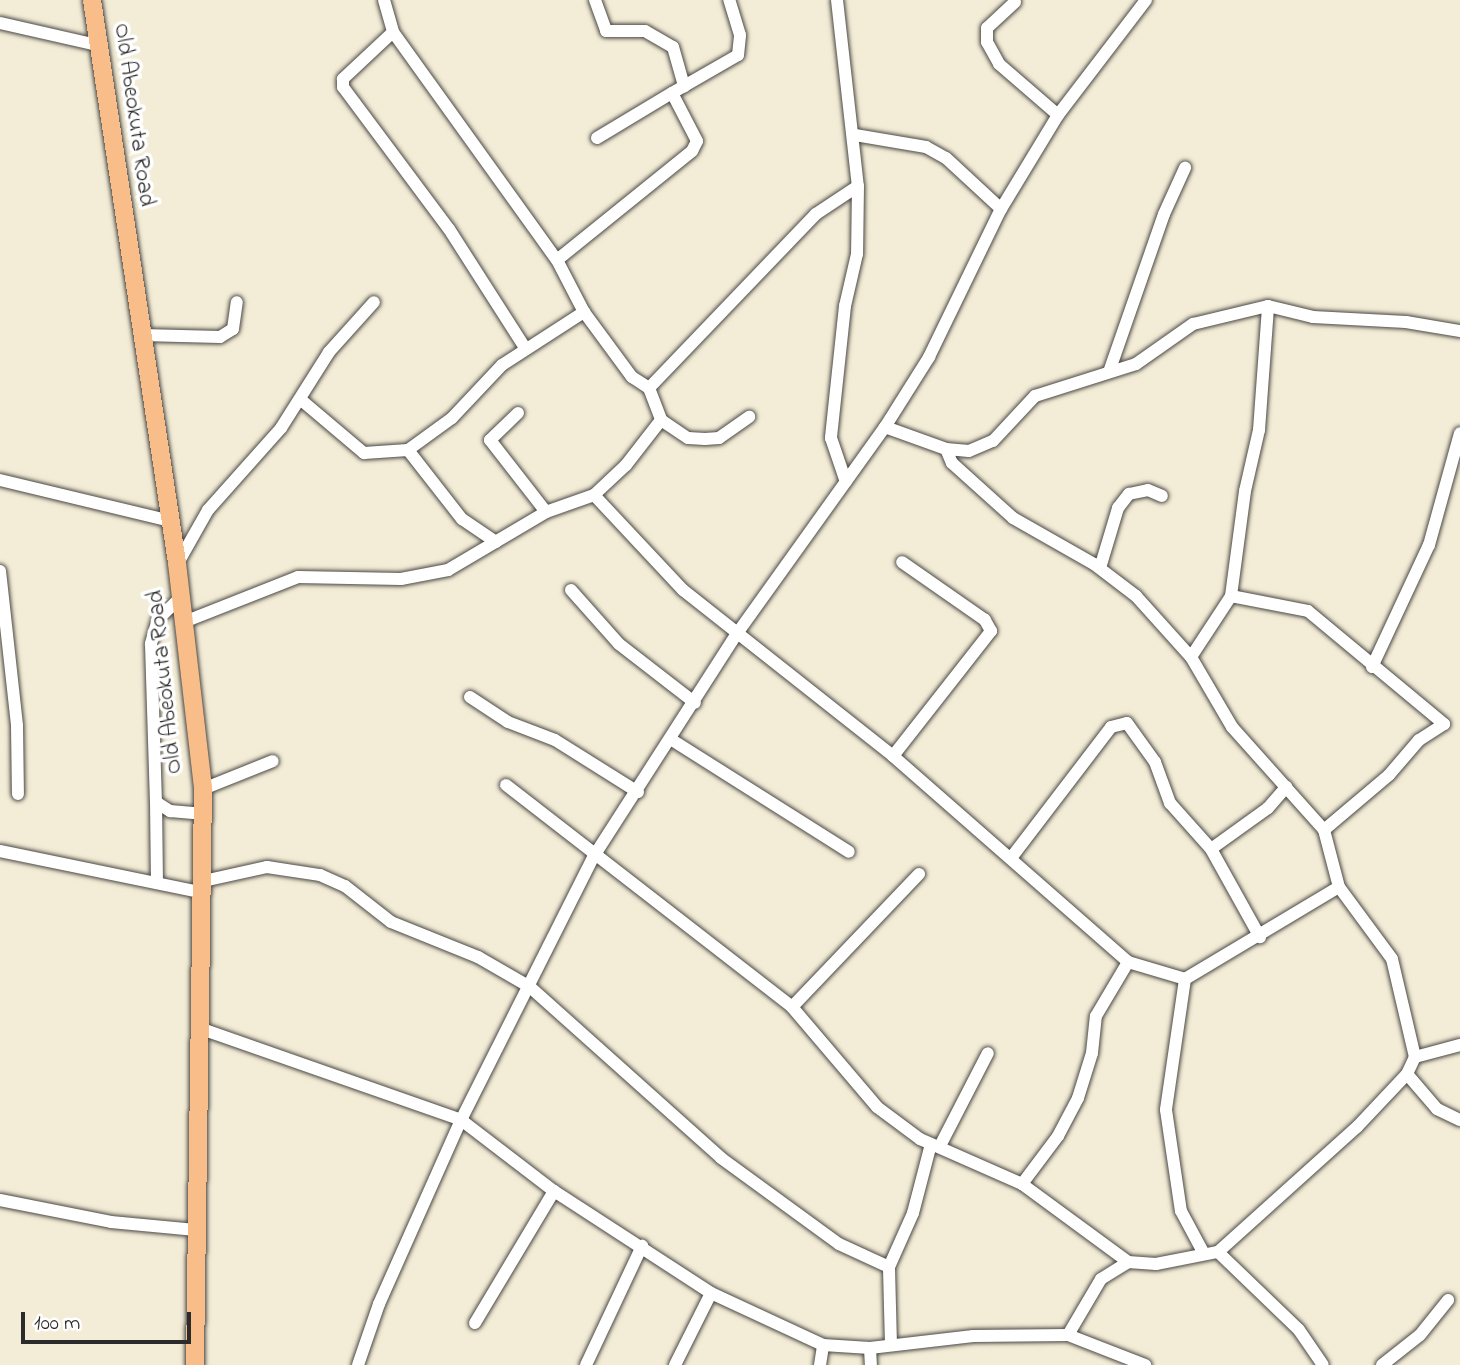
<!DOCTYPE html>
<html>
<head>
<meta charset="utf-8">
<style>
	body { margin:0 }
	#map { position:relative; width:1460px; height:1365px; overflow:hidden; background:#f3ecd6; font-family:"Indie Flower",sans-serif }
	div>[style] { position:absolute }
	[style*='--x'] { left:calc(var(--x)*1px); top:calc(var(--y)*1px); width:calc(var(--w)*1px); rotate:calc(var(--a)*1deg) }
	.roads { filter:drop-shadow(0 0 2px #494845) drop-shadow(0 0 2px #494845) }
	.minor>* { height:12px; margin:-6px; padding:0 6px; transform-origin:6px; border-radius:6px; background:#fff }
	.highway>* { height:18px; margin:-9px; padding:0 9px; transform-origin:9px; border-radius:9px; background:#f8bd88 }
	span { translate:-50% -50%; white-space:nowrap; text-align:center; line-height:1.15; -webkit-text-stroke:7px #fff; paint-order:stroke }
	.street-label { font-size:23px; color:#2b2b2b }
	.scale { position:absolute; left:21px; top:1312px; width:170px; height:32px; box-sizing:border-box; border:4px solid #2b2b2b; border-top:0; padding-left:9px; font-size:21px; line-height:24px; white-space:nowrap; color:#2b2b2b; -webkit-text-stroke:5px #fff; paint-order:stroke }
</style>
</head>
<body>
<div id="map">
	<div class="roads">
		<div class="minor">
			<div style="--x:384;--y:0;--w:33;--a:74"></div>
			<div style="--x:393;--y:32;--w:281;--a:54.3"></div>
			<div style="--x:557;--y:260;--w:59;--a:62.6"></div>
			<div style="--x:584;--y:312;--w:81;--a:53.6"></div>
			<div style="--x:632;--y:377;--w:20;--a:33"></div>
			<div style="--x:649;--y:388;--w:34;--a:69"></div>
			<div style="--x:661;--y:420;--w:32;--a:34"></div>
			<div style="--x:688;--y:438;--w:17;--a:3"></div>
			<div style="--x:705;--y:439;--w:14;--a:-4"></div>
			<div style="--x:719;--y:438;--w:37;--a:-35"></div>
			<div style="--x:595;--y:0;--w:33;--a:70"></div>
			<div style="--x:606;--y:31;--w:39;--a:0"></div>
			<div style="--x:645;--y:31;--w:32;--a:30"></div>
			<div style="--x:673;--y:47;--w:41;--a:74.2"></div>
			<div style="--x:837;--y:0;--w:187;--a:83.6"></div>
			<div style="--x:858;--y:186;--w:68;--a:90.8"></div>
			<div style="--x:857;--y:254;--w:53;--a:103"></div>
			<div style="--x:845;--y:306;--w:133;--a:96.1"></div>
			<div style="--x:831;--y:438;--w:46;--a:71.2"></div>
			<div style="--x:1015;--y:2;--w:38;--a:137"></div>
			<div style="--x:987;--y:28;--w:14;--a:90"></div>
			<div style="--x:987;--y:42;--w:25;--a:61"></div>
			<div style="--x:999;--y:64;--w:78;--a:40.8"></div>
			<div style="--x:0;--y:23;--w:99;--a:12.8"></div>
			<div style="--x:393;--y:32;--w:69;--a:136.8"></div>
			<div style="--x:343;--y:79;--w:8;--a:90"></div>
			<div style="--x:343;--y:87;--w:177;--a:53.3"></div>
			<div style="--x:449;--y:229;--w:141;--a:57.4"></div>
			<div style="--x:855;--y:135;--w:72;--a:9.6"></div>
			<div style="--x:926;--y:147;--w:23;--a:29"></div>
			<div style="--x:946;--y:158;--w:75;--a:42.8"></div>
			<div style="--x:597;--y:138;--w:87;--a:-31"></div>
			<div style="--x:557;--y:260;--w:174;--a:-38.9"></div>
			<div style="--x:692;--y:151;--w:11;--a:-63"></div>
			<div style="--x:697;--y:141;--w:54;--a:-117.5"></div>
			<div style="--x:672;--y:93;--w:76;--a:-29.9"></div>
			<div style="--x:738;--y:55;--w:20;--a:-84"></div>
			<div style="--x:740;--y:35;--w:37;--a:-107"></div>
			<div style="--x:142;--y:335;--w:78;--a:1.5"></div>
			<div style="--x:220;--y:337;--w:15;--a:-32"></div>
			<div style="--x:233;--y:329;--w:27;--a:-82"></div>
			<div style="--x:1109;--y:372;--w:167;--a:-70.8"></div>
			<div style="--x:1164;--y:214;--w:51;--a:-65.5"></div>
			<div style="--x:649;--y:388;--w:241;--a:-46.2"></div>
			<div style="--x:816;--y:214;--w:50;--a:-33.7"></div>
			<div style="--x:300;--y:399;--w:84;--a:40.2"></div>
			<div style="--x:364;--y:453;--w:44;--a:-3.9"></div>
			<div style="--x:408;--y:450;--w:54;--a:-36"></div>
			<div style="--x:452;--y:418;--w:73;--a:-46.7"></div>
			<div style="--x:502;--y:365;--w:98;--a:-32.9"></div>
			<div style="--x:518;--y:413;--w:39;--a:136"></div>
			<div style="--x:490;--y:440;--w:91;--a:52.1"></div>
			<div style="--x:885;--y:427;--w:65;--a:19.8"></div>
			<div style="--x:946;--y:449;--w:23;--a:5"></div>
			<div style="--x:969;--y:451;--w:26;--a:-23"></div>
			<div style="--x:993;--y:441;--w:62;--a:-47"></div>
			<div style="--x:1035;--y:396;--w:106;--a:-17.6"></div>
			<div style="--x:1136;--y:364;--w:70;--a:-35.1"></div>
			<div style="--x:1193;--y:324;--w:77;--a:-13.5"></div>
			<div style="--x:1268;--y:306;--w:46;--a:13.7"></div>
			<div style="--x:1313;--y:317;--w:93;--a:3.1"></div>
			<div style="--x:1406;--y:322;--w:55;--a:9.5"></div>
			<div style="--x:946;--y:449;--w:15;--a:67"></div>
			<div style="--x:952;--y:463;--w:82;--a:42"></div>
			<div style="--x:1013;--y:518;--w:93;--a:29.6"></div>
			<div style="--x:1094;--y:564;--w:53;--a:37.3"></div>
			<div style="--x:1136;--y:596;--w:82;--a:48"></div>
			<div style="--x:1191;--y:657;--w:81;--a:59.6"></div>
			<div style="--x:1232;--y:727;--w:138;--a:48.2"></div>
			<div style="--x:1324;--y:830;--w:59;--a:75.3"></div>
			<div style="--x:1339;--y:887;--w:89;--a:53.6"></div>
			<div style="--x:1392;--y:959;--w:101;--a:76.8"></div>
			<div style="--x:408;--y:450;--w:88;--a:52"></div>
			<div style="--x:462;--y:519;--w:41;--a:34.1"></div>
			<div style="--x:0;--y:480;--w:176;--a:13.5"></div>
			<div style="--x:594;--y:495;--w:130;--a:46.9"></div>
			<div style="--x:683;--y:590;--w:268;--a:38.3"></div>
			<div style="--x:893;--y:756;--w:313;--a:41.2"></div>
			<div style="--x:1128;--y:962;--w:59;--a:16.6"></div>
			<div style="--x:1185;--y:979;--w:179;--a:-30.9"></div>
			<div style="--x:178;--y:563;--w:61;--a:-60.5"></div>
			<div style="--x:208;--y:510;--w:110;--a:-48.3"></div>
			<div style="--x:281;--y:428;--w:90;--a:-57.7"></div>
			<div style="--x:329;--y:352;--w:67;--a:-48"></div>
			<div style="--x:1100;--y:568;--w:63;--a:-73.3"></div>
			<div style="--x:1118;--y:508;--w:18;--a:-52"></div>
			<div style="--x:1129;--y:494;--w:19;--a:-12"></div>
			<div style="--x:1148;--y:490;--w:15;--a:23"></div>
			<div style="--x:0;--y:571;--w:156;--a:83.7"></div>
			<div style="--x:17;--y:726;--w:68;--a:89.2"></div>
			<div style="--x:571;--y:590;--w:72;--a:48.4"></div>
			<div style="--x:619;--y:644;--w:96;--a:37.8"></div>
			<div style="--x:1231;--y:596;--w:78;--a:11"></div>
			<div style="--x:1308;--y:611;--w:177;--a:39.7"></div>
			<div style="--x:1444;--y:724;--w:30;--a:147"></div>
			<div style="--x:1419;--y:740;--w:46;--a:130.6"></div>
			<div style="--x:1389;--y:775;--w:85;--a:139.8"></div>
			<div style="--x:181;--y:597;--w:32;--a:136"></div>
			<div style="--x:158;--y:619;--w:26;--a:106"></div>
			<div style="--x:151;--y:644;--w:158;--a:88.2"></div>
			<div style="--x:156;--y:802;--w:17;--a:33"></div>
			<div style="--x:170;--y:811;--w:32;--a:5"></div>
			<div style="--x:184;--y:622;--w:123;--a:-21.5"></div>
			<div style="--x:298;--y:577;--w:103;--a:1.1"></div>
			<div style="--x:401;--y:579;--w:48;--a:-10.8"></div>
			<div style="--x:448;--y:570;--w:114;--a:-30.6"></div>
			<div style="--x:546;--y:512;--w:51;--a:-19.5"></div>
			<div style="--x:594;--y:495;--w:44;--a:-43.2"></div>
			<div style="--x:626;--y:465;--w:57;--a:-52.1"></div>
			<div style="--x:1191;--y:657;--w:73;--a:-56.7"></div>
			<div style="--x:1231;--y:596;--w:106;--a:-82.4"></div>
			<div style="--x:1245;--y:491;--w:63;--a:-77.1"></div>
			<div style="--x:1259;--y:430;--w:124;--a:-85.8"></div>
			<div style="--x:1372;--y:667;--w:135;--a:-65"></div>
			<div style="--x:1429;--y:545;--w:116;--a:-74.5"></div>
			<div style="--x:470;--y:697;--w:45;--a:33.3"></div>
			<div style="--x:508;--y:722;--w:50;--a:21"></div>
			<div style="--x:555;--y:740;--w:98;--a:32.1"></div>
			<div style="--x:672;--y:740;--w:209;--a:32.3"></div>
			<div style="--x:893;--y:756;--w:159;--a:-51.9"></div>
			<div style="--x:991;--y:631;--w:13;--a:-119"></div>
			<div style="--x:985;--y:620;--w:101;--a:-145.1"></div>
			<div style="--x:506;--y:785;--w:362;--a:37.8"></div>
			<div style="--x:792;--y:1007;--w:131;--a:49.6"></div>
			<div style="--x:877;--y:1107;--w:54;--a:36.7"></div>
			<div style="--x:920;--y:1139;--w:111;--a:23.8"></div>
			<div style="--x:1022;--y:1184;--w:132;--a:36.3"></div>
			<div style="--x:1128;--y:1262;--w:28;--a:4"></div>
			<div style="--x:1156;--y:1264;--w:63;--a:-11"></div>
			<div style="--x:1218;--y:1252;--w:187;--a:-42"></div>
			<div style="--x:1357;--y:1127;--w:73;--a:-46.7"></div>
			<div style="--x:1407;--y:1074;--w:19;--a:-65"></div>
			<div style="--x:1415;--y:1057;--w:47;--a:-14.9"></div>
			<div style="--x:203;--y:789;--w:75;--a:-21.8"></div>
			<div style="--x:156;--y:802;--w:81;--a:89.3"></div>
			<div style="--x:1211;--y:849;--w:70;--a:-35.7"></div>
			<div style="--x:1268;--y:808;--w:28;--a:-49"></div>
			<div style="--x:0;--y:851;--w:203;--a:11.6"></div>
			<div style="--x:1011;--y:858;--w:165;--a:-52.6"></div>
			<div style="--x:1111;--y:727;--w:16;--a:-14"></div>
			<div style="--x:1127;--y:723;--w:48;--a:54.3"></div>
			<div style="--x:1155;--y:762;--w:44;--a:69.9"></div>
			<div style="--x:1170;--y:803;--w:62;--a:48.3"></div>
			<div style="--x:1211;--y:849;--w:101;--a:60.9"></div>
			<div style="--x:199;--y:882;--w:70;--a:-12.4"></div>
			<div style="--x:267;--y:867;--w:54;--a:8.6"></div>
			<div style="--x:320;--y:875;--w:27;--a:24"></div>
			<div style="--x:345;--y:886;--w:58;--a:38"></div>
			<div style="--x:391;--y:922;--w:94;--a:21.9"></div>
			<div style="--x:478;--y:957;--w:60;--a:30"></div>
			<div style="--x:530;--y:987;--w:256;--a:41.8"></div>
			<div style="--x:721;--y:1158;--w:146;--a:36.1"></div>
			<div style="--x:839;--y:1244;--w:55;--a:24.7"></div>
			<div style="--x:1185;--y:979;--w:132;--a:98.3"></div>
			<div style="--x:1166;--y:1110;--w:102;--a:81.6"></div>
			<div style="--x:1181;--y:1211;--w:47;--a:61.8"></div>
			<div style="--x:792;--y:1007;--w:184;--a:-46.3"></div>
			<div style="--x:199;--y:1028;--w:278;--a:19.3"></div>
			<div style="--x:461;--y:1120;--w:117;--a:37.4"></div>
			<div style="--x:554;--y:1191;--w:187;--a:33"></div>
			<div style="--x:711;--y:1293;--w:123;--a:24.9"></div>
			<div style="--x:823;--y:1345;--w:47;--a:3.7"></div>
			<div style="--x:870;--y:1348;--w:104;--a:-6.6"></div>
			<div style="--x:973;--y:1336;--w:95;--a:-0.6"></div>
			<div style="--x:1068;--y:1335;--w:83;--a:21.3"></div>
			<div style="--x:1407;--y:1074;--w:46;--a:49.4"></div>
			<div style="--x:1437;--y:1109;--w:25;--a:26"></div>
			<div style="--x:941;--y:1144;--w:102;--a:-62.7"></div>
			<div style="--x:1022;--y:1184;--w:60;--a:-53.1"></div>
			<div style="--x:1058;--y:1136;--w:43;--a:-62.2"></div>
			<div style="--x:1078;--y:1098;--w:47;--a:-72.7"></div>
			<div style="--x:1092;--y:1053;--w:37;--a:-84"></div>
			<div style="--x:1096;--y:1016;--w:63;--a:-59.3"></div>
			<div style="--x:0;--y:1200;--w:113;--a:11.2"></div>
			<div style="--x:111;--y:1222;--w:85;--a:5.4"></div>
			<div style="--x:1218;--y:1252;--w:112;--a:43.9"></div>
			<div style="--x:1299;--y:1330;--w:42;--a:55.6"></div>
			<div style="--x:475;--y:1323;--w:154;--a:-59.1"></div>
			<div style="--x:1068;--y:1335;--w:65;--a:-59.5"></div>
			<div style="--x:1101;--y:1279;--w:32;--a:-32"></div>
			<div style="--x:891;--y:1345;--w:78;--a:-91.5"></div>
			<div style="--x:889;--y:1267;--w:59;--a:-66"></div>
			<div style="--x:913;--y:1213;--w:71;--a:-75.4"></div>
			<div style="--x:870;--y:1348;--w:17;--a:87"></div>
			<div style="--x:358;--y:1365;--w:65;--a:-71"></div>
			<div style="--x:379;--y:1304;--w:201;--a:-66"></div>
			<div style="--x:461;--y:1120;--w:296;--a:-63.3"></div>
			<div style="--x:594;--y:856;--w:263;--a:-57.3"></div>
			<div style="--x:736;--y:635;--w:256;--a:-54.4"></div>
			<div style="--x:885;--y:427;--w:83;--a:-57.8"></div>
			<div style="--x:929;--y:357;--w:165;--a:-64.1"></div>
			<div style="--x:1001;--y:209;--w:110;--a:-58.8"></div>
			<div style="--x:1058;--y:115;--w:145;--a:-52.6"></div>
			<div style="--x:586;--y:1365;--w:132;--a:-64.8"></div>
			<div style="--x:675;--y:1365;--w:80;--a:-63.4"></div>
			<div style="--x:820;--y:1365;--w:20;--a:-81"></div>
			<div style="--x:1382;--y:1365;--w:48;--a:-38.3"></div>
			<div style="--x:1420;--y:1335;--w:45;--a:-51.3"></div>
		</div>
		<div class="highway">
			<div style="--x:92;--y:0;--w:569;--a:81.41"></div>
			<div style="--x:177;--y:563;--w:227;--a:83.4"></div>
			<div style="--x:203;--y:789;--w:576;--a:90.8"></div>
		</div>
	</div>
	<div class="street-label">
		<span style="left:133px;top:115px;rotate:82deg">Old Abeokuta Road</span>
		<span style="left:166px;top:682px;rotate:-96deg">Old Abeokuta Road</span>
	</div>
	<div class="scale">100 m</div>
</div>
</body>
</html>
